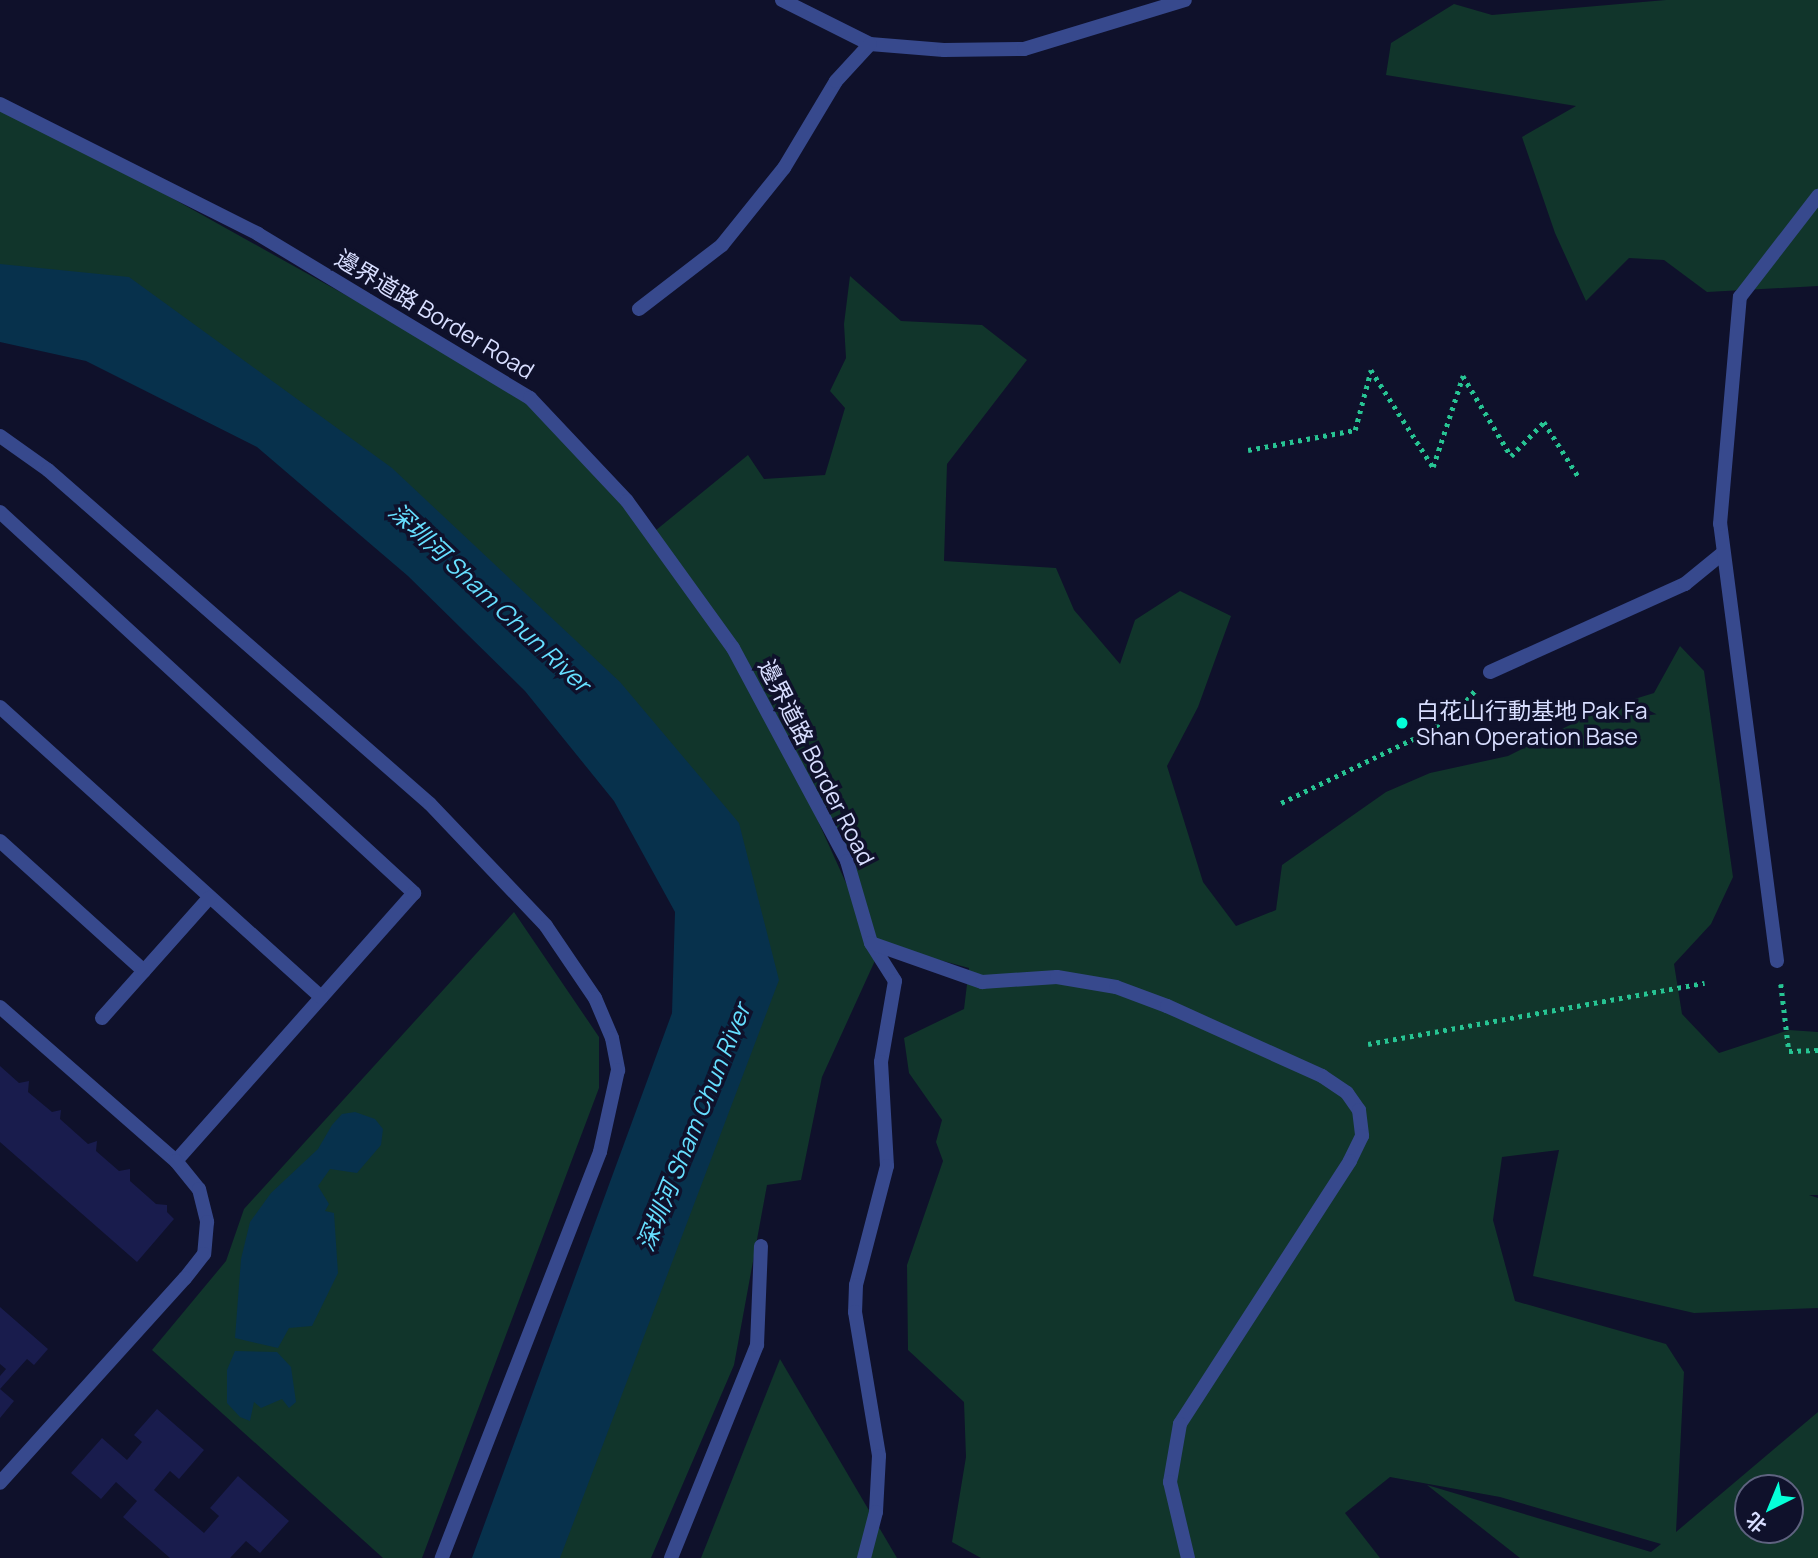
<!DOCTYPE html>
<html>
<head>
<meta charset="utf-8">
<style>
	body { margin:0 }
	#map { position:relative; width:1818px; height:1558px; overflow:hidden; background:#0f112b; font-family:Manrope,"Noto Sans SC",sans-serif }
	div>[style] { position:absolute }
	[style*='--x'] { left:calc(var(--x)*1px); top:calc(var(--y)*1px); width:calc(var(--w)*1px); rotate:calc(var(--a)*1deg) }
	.green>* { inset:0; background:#11352b }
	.water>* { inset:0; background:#07314c }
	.building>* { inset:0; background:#191c4d }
	.path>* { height:4.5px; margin-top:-2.25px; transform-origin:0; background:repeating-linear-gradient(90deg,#27c493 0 3.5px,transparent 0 8.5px) }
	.lane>* { height:14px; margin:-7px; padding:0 7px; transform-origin:7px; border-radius:7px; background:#37498d }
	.street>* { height:14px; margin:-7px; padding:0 7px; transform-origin:7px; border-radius:7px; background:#37498d }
	.dots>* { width:19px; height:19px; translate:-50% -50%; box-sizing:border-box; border:4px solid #0f112b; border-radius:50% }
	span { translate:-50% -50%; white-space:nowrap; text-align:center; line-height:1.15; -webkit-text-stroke:7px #0f112b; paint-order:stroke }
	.street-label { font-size:23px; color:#d8deff }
	.poi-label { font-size:23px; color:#d8deff }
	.left { translate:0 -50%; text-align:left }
	.water-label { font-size:24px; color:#66dfff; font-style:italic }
	.north { position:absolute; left:1734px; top:1474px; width:70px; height:70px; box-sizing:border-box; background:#0f112b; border:2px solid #5f6380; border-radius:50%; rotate:223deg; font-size:19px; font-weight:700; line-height:28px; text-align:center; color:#d8deff }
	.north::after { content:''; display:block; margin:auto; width:24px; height:32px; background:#04ffd8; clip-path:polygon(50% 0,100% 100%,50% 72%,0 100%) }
</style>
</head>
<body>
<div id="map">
	<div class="green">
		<div style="clip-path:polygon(1666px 0,1818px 0,1818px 286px,1707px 292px,1664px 260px,1629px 258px,1586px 301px,1555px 233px,1522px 137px,1576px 106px,1386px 75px,1391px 43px,1454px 4px,1492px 15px)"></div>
		<div style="clip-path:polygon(evenodd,0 102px,530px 398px,650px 535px,748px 455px,764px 479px,825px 475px,845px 408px,830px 391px,846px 358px,844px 324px,850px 276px,901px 321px,982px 325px,1027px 360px,947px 464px,944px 561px,1056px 568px,1074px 610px,1120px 664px,1135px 620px,1180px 591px,1231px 616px,1198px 707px,1167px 766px,1203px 882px,1236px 926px,1276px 910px,1282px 865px,1386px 792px,1430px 773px,1508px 756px,1602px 709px,1654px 693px,1680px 646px,1704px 671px,1733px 877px,1711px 924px,1674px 964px,1682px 1014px,1719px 1053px,1789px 1030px,1818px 1032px,1818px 1195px,1809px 1195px,1818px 1198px,1818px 1308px,1694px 1313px,1533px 1276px,1559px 1150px,1502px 1157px,1493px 1220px,1515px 1301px,1666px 1344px,1684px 1372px,1676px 1532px,1818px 1412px,1818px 1558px,1520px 1558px,1427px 1485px,1651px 1552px,1661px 1544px,1500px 1497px,1390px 1477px,1345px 1513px,1380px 1558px,981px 1558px,952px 1542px,966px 1457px,964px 1402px,908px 1350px,907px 1265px,943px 1161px,936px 1142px,942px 1120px,909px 1073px,904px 1038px,964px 1009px,969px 968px,873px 942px,878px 954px,822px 1077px,801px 1180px,767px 1185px,734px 1365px,651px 1558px,514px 1558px,740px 1016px,696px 817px,350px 466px,0 287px,0 102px,813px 810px,842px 851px,851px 894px,813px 810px,0 102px,1748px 1488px,1790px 1488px,1790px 1530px,1748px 1530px,1748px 1488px)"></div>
		<div style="clip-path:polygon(514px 912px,599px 1037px,599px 1088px,422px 1558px,383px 1558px,152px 1350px,226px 1261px,244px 1209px)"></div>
		<div style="clip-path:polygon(780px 1359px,897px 1558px,701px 1558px)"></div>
	</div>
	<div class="water">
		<div style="clip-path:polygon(0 264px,129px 277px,392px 468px,620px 682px,739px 823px,779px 980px,560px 1558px,472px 1558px,672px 1013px,675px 912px,614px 801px,525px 691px,408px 576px,257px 447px,86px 361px,0 342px)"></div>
		<div style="clip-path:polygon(355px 1112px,375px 1119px,383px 1129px,381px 1145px,357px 1173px,330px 1169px,318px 1186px,329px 1204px,325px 1211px,334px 1213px,338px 1273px,312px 1326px,289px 1328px,278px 1348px,235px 1338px,241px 1259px,250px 1222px,271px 1193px,318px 1149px,332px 1125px,342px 1114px)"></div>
		<div style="clip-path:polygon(235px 1351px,277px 1352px,291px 1367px,296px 1402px,289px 1408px,282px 1399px,261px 1408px,254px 1402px,250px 1421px,240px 1417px,227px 1403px,227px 1370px)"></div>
	</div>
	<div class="building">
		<div style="clip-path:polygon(0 1066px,19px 1083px,29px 1081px,28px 1092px,52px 1112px,61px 1110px,60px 1119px,88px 1144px,97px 1141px,96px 1151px,119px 1171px,130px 1169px,130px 1181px,156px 1204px,167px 1205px,167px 1212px,174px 1219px,137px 1262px,0 1142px)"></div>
		<div style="clip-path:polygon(0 1307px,48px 1349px,34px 1365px,27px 1359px,0 1389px,14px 1401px,0 1418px,0 1376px,6px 1369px,0 1364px)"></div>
		<div style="clip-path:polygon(157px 1409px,204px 1450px,179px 1479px,170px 1471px,154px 1490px,204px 1533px,219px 1516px,210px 1508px,238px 1476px,289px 1521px,260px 1553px,246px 1541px,230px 1558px,170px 1558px,123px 1517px,137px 1501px,116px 1482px,101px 1499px,71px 1473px,102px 1438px,127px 1460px,142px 1442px,134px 1435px)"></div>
	</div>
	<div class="path">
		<div style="--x:1248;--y:450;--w:109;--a:-10.6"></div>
		<div style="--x:1355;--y:430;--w:62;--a:-75.1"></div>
		<div style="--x:1371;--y:370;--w:115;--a:57.4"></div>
		<div style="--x:1433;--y:467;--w:96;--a:-71.8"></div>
		<div style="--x:1463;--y:376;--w:93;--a:59"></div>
		<div style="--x:1511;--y:456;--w:47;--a:-45.9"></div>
		<div style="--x:1544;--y:422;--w:64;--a:57.8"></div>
		<div style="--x:1281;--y:803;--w:165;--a:-25.9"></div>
		<div style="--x:1429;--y:731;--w:40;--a:-37"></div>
		<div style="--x:1461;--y:707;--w:23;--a:-50"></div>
		<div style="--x:1781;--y:984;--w:67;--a:83.2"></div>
		<div style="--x:1789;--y:1051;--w:29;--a:-2"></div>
		<div style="--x:1368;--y:1044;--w:342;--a:-10.3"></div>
	</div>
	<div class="lane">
		<div style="--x:0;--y:104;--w:289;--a:26.7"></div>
		<div style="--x:258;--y:234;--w:318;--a:31.1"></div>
		<div style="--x:530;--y:398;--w:141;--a:46.7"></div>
		<div style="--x:627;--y:501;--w:181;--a:54.2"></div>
		<div style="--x:733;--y:648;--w:242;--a:61.8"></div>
		<div style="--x:847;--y:861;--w:85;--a:73.7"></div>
		<div style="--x:871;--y:943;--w:45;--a:57.7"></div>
		<div style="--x:895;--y:981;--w:82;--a:99.8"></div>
		<div style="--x:881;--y:1062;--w:104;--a:86.7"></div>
		<div style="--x:887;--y:1166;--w:123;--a:104.6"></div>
		<div style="--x:856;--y:1285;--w:27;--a:92"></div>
		<div style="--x:855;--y:1312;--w:146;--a:80.5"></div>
		<div style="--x:879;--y:1456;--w:56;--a:93.1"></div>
		<div style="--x:876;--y:1512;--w:48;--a:104.6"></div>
		<div style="--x:0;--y:436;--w:59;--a:35.3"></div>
		<div style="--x:48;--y:470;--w:507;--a:41.16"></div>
		<div style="--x:430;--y:804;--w:168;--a:46.4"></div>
		<div style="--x:546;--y:926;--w:87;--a:55.8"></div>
		<div style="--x:595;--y:998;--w:43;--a:67"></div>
		<div style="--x:612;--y:1038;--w:33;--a:79"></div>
		<div style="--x:618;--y:1070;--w:84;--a:102.4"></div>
		<div style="--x:600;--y:1152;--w:436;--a:111.3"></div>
		<div style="--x:0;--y:512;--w:563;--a:42.62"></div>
		<div style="--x:414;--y:893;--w:358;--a:131.6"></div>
		<div style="--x:1490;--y:672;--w:214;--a:-24.3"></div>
		<div style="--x:1685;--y:584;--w:49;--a:-39.2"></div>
		<div style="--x:0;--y:707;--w:433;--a:42.1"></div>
		<div style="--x:0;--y:841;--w:194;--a:42.1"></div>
		<div style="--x:871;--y:943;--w:118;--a:19.4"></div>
		<div style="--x:982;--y:982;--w:75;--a:-3.8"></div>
		<div style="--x:1057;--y:977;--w:60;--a:9.6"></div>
		<div style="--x:1116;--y:987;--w:54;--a:20.4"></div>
		<div style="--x:1167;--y:1006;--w:170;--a:24.3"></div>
		<div style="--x:1322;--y:1076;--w:30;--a:34"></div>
		<div style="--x:1347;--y:1093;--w:21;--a:55"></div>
		<div style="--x:1359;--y:1110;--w:26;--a:83"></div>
		<div style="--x:1362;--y:1136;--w:28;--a:116"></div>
		<div style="--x:1350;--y:1161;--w:313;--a:122.9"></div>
		<div style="--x:1180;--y:1424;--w:59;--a:99.8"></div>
		<div style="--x:1170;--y:1482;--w:78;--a:76.7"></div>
		<div style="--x:102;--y:1018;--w:161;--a:-48.3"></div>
		<div style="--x:671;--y:1558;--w:230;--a:-68"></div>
		<div style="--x:757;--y:1345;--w:99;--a:-87.7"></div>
	</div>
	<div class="street">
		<div style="--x:782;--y:0;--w:98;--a:26.6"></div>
		<div style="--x:870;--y:44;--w:74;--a:4.6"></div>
		<div style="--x:944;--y:50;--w:80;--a:-0.7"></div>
		<div style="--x:1024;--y:49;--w:168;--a:-16.9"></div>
		<div style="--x:639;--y:309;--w:105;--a:-37.6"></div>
		<div style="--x:722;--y:245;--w:99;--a:-51.2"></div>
		<div style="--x:784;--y:168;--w:101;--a:-59.1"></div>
		<div style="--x:836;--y:81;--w:50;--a:-47.4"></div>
		<div style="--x:1777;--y:961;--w:441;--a:-97.4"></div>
		<div style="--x:1720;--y:524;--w:228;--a:-85"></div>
		<div style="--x:1740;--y:297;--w:128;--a:-52.3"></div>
		<div style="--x:0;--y:1007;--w:234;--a:41.2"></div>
		<div style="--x:176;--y:1161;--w:36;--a:51"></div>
		<div style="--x:199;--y:1189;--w:34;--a:76"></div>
		<div style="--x:207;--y:1222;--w:32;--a:95"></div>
		<div style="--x:204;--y:1254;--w:31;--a:128"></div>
		<div style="--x:185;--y:1278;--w:276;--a:132.1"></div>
	</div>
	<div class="dots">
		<div style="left:1402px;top:723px;background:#04ffd8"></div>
	</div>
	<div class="street-label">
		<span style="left:435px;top:314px;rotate:31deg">邊界道路 Border Road</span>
		<span style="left:817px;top:762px;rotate:63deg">邊界道路 Border Road</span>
	</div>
	<div class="poi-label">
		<span class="left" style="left:1416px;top:723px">白花山行動基地 Pak Fa<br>Shan Operation Base</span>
	</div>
	<div class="water-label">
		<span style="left:490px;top:597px;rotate:43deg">深圳河 Sham Chun River</span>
		<span style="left:693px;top:1127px;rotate:-68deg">深圳河 Sham Chun River</span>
	</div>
	<div class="north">北</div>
</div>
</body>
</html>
